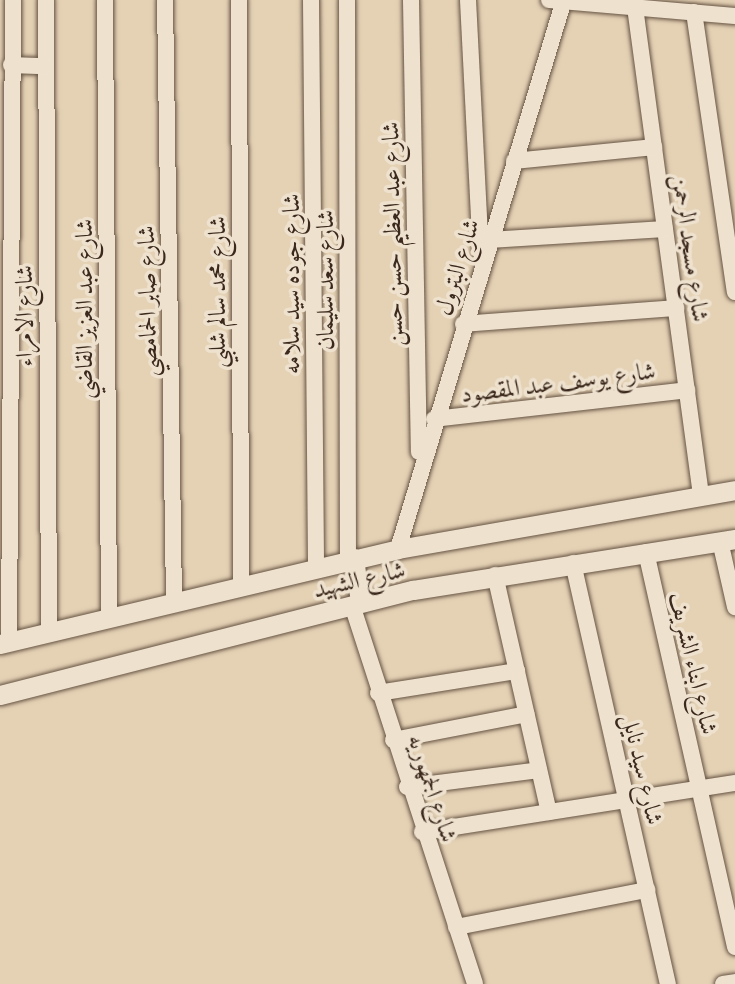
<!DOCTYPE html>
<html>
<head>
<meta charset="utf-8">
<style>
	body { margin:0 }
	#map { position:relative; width:735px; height:984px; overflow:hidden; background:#e5d2b5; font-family:"Gentium Book Plus",Amiri,serif }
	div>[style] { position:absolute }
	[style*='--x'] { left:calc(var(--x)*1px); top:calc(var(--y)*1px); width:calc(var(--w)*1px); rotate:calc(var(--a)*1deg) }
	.roads { filter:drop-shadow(0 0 2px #665343) drop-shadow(0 0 2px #665343) }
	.minor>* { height:16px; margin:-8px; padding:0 8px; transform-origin:8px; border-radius:8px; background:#eee2cf }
	.tertiary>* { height:19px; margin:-9.5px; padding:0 9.5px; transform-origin:9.5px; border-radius:9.5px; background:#eee2cf }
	span { translate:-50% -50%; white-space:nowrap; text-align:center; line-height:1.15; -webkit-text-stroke:7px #eee2cf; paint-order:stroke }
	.street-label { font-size:24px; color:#3b291d }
</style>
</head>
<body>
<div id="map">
	<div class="roads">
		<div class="minor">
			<div style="--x:46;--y:0;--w:633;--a:89.73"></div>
			<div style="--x:105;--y:0;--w:618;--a:89.63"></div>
			<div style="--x:165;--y:0;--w:601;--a:89.14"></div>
			<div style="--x:239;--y:0;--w:585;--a:89.8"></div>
			<div style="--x:311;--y:0;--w:567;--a:89.49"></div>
			<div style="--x:347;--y:0;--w:560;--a:89.9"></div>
			<div style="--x:411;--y:0;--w:452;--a:89"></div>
			<div style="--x:468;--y:0;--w:253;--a:87.1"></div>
			<div style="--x:549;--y:0;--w:187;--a:4.9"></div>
			<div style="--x:635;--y:7;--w:493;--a:82.3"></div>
			<div style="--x:694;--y:12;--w:283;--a:81.7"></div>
			<div style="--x:11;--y:65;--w:33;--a:2"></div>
			<div style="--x:514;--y:161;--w:141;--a:-5.7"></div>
			<div style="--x:489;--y:240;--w:176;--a:-3.6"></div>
			<div style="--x:463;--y:324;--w:214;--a:-4.3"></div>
			<div style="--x:434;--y:419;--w:255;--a:-6.5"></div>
			<div style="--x:720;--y:541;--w:68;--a:77.2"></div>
			<div style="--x:398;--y:549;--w:574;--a:-73.18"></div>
			<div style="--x:646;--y:552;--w:405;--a:77.3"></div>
			<div style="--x:573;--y:563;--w:432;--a:77.3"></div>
			<div style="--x:495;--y:575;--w:243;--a:77.2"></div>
			<div style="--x:352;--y:605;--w:398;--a:72"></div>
			<div style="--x:9;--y:641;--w:641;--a:-89.64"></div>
			<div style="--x:378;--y:693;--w:141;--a:-9"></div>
			<div style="--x:393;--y:740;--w:136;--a:-11"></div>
			<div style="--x:407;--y:787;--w:133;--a:-7.3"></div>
			<div style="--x:422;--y:832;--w:317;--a:-8.9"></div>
			<div style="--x:456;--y:927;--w:195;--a:-11"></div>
			<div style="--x:723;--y:984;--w:12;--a:-9"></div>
		</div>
		<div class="tertiary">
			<div style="--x:354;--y:558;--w:44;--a:82.2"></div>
			<div style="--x:0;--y:644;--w:409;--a:-13.4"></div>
			<div style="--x:398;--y:549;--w:342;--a:-9.9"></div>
			<div style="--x:0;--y:695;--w:426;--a:-14.3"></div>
			<div style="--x:413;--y:590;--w:326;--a:-9"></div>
		</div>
	</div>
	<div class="street-label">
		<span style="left:392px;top:234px;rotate:-91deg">شارع عبد العظيم حسن حسن</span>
		<span style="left:691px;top:248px;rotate:82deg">شارع مسجد الرحمن</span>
		<span style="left:457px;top:267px;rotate:-73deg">شارع البترول</span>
		<span style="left:325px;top:280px;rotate:-90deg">شارع سعد سليمان</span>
		<span style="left:291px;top:284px;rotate:-90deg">شارع جوده سيد سلامه</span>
		<span style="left:217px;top:292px;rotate:-90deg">شارع محمد سالم شلبي</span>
		<span style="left:147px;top:301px;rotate:-91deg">شارع صابر الحمامصي</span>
		<span style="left:84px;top:309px;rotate:-90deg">شارع عبد العزيز القاضي</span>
		<span style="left:24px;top:316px;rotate:-90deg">شارع الامراء</span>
		<span style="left:558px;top:382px;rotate:-7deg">شارع يوسف عبد المقصود</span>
		<span style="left:359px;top:579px;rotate:-13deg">شارع الشهيد</span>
		<span style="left:694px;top:663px;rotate:77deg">شارع ابناء الشريف</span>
		<span style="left:643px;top:769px;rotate:77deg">شارع سيد نايل</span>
		<span style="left:433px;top:788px;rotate:72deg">شارع الجمهوريه</span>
	</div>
</div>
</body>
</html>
